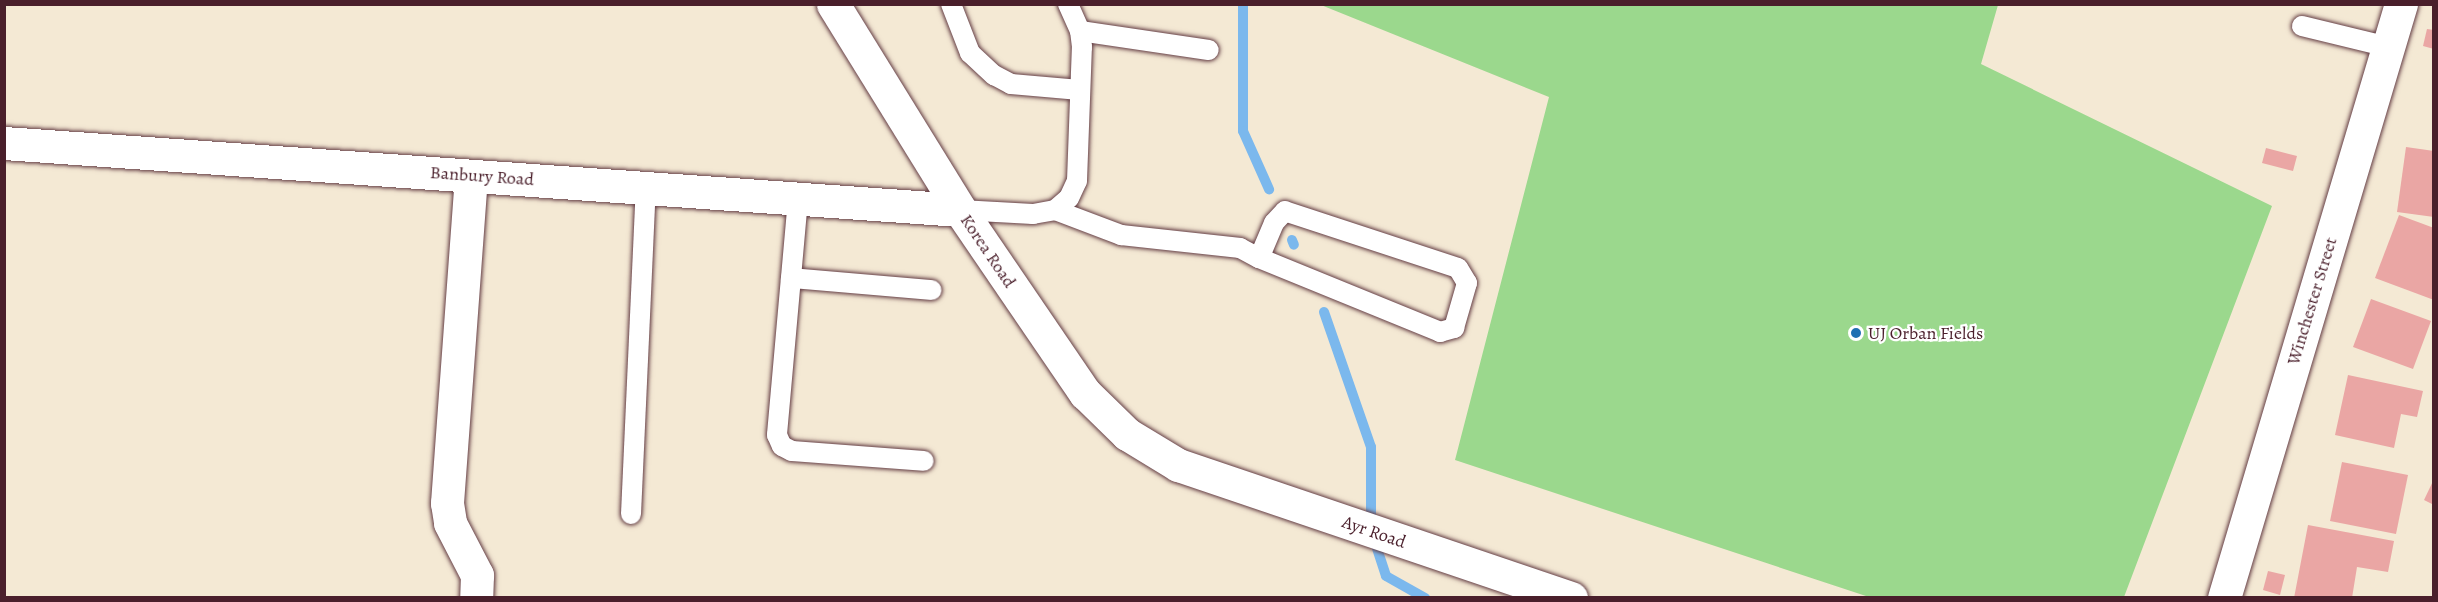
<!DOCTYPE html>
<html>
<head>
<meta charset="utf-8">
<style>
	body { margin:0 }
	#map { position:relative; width:2438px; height:602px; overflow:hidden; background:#f4e9d4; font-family:Alegreya,serif }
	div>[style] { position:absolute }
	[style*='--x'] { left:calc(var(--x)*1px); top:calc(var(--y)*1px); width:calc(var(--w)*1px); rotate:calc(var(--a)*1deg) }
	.green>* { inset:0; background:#9bd88d }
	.stream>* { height:10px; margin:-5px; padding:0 5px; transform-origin:5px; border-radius:5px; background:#7bb8ed }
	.building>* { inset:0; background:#eaa6a4 }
	.roads { filter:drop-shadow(0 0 2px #643d44) drop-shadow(0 0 2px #643d44) }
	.service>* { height:20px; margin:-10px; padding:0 10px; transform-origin:10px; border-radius:10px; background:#fff }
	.minor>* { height:33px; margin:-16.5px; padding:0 16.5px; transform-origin:16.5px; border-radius:16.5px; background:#fff }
	.dots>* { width:16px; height:16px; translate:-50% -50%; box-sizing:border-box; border:3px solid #fff; border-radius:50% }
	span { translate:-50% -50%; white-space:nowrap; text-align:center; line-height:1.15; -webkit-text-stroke:4.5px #fff; paint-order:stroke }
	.street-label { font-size:18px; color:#4a1f2b }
	.poi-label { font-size:18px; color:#4a1f2b }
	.left { translate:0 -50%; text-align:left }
	.frame { position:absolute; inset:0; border:6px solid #4a1f2b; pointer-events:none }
</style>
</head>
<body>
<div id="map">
	<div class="green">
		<div style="clip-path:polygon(1321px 5px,1998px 5px,1981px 64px,2272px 206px,2124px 597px,1869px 597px,1455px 460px,1549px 97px)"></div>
	</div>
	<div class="stream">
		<div style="--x:1243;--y:4;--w:127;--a:90"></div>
		<div style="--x:1243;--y:131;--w:64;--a:65.9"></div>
		<div style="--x:1292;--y:240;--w:5;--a:68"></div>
		<div style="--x:1324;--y:312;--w:143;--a:70.8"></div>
		<div style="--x:1371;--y:447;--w:83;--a:90"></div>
		<div style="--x:1371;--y:530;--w:48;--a:71.9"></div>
		<div style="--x:1386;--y:576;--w:45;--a:29.4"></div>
	</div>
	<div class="building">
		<div style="clip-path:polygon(2427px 29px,2434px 30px,2434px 49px,2423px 46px)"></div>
		<div style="clip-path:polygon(2406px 147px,2434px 151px,2434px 217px,2397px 212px)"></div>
		<div style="clip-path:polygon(2266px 148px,2297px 156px,2293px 171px,2262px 163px)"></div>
		<div style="clip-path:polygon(2399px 215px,2434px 228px,2434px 300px,2375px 278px)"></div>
		<div style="clip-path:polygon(2371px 299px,2431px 321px,2413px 369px,2353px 347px)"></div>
		<div style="clip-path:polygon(2348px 375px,2423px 391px,2417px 417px,2401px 414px,2394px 448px,2335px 435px)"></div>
		<div style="clip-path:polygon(2342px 462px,2408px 475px,2396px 534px,2330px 521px)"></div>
		<div style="clip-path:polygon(2434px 479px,2434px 505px,2424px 500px)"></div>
		<div style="clip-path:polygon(2308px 525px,2394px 541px,2388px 572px,2357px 567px,2352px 598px,2294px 598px)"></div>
		<div style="clip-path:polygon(2268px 571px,2285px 575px,2280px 595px,2263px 590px)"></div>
	</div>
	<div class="roads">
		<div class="service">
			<div style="--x:951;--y:4;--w:53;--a:68.8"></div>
			<div style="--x:970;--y:53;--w:33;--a:43"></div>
			<div style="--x:994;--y:75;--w:19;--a:28"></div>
			<div style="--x:1011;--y:84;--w:69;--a:5"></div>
			<div style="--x:2302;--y:26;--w:89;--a:13.7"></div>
			<div style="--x:1080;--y:31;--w:130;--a:8.4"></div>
			<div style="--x:798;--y:199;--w:237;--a:95.1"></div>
			<div style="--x:777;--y:435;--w:12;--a:66"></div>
			<div style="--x:782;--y:446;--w:11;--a:27"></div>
			<div style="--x:792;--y:451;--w:132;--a:4.3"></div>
			<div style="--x:960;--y:210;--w:73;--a:3.1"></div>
			<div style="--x:1033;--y:214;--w:22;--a:-10"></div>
			<div style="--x:1055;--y:210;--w:18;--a:-41"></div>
			<div style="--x:1069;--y:198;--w:19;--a:-65"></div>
			<div style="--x:1077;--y:181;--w:134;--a:-87.9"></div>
			<div style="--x:1082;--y:47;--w:16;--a:-97"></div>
			<div style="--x:1080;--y:31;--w:30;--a:-114"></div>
			<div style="--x:1055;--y:210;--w:71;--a:20.7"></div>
			<div style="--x:1121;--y:235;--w:120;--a:6.2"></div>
			<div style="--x:1240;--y:248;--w:21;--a:28"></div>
			<div style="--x:1259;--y:258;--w:196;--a:22.2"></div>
			<div style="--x:1440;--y:332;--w:15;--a:-16"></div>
			<div style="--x:1454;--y:328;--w:47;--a:-73.9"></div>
			<div style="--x:1467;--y:283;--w:17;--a:-121"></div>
			<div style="--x:1458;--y:268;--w:182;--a:-161.8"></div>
			<div style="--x:1285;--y:211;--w:16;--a:133"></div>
			<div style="--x:1274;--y:223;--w:38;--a:113"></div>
			<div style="--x:791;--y:278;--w:141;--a:4.9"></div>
			<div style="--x:631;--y:514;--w:326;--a:-87.4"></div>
		</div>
		<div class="minor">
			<div style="--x:833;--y:4;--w:242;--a:58.3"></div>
			<div style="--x:960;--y:210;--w:222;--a:55.7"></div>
			<div style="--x:1085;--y:393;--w:59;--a:44.3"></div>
			<div style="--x:1127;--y:434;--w:60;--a:31.3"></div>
			<div style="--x:1178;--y:465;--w:415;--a:18.7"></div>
			<div style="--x:4;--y:143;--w:958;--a:4.01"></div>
			<div style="--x:471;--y:176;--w:328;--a:94.2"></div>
			<div style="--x:447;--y:503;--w:20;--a:81"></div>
			<div style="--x:450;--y:523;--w:59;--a:62.6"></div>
			<div style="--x:477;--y:575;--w:23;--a:92"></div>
			<div style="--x:2224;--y:598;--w:620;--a:-73.41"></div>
		</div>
	</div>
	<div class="dots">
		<div style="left:1856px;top:333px;background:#1f6fb2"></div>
	</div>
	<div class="street-label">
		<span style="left:482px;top:176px;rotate:4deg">Banbury Road</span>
		<span style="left:988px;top:251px;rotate:56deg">Korea Road</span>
		<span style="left:2312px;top:301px;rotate:-73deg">Winchester Street</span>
		<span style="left:1374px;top:532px;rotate:19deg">Ayr Road</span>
	</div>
	<div class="poi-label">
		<span class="left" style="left:1868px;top:333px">UJ Orban Fields</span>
	</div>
	<div class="frame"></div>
</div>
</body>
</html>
